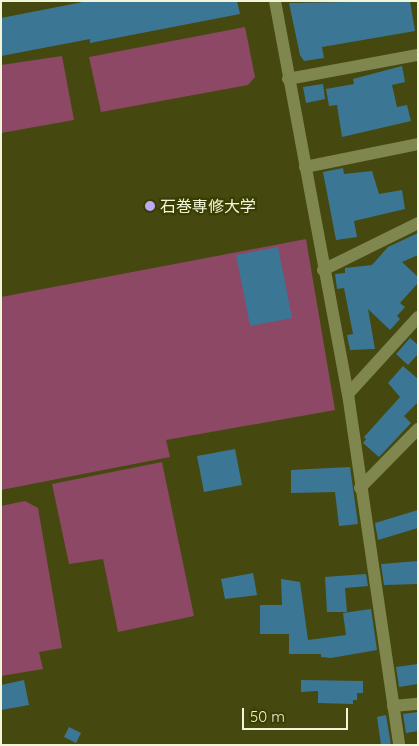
<!DOCTYPE html>
<html>
<head>
<meta charset="utf-8">
<style>
	body { margin:0 }
	#map { position:relative; width:419px; height:746px; overflow:hidden; background:#45490f; font-family:Quicksand,"Noto Sans JP",sans-serif }
	div>[style] { position:absolute }
	[style*='--x'] { left:calc(var(--x)*1px); top:calc(var(--y)*1px); width:calc(var(--w)*1px); rotate:calc(var(--a)*1deg) }
	.green>* { inset:0; background:#8c4865 }
	.building>* { inset:0; background:#3c7695 }
	.minor>* { height:12px; margin:-6px; padding:0 6px; transform-origin:6px; border-radius:6px; background:#7f864e }
	.dots>* { width:14px; height:14px; translate:-50% -50%; box-sizing:border-box; border:2px solid #3a3e01; border-radius:50% }
	span { translate:-50% -50%; white-space:nowrap; text-align:center; line-height:1.15; -webkit-text-stroke:4.5px #3a3e01; paint-order:stroke }
	.poi-label { font-size:16px; color:#f2f6d9 }
	.left { translate:0 -50%; text-align:left }
	.frame { position:absolute; inset:0; border:2px solid #f2f6d9; pointer-events:none }
	.scale { position:absolute; left:242px; top:708px; width:106px; height:22px; box-sizing:border-box; border:2px solid #f2f6d9; border-top:0; padding-left:6px; font-size:15px; line-height:18px; white-space:nowrap; color:#f2f6d9; -webkit-text-stroke:4px #3a3e01; paint-order:stroke }
</style>
</head>
<body>
<div id="map">
	<div class="green">
		<div style="clip-path:polygon(245px 27px,255px 77px,248px 85px,101px 112px,89px 57px)"></div>
		<div style="clip-path:polygon(62px 56px,74px 120px,1px 133px,1px 65px)"></div>
		<div style="clip-path:polygon(306px 239px,335px 410px,166px 440px,170px 457px,1px 490px,1px 297px)"></div>
		<div style="clip-path:polygon(162px 462px,194px 616px,118px 632px,103px 559px,69px 564px,52px 484px)"></div>
		<div style="clip-path:polygon(25px 501px,38px 508px,62px 648px,39px 652px,43px 669px,1px 676px,1px 506px)"></div>
	</div>
	<div class="building">
		<div style="clip-path:polygon(88px 1px,237px 1px,240px 14px,90px 43px,90px 39px,1px 56px,1px 18px)"></div>
		<div style="clip-path:polygon(410px 1px,415px 31px,322px 47px,324px 58px,304px 61px,300px 55px,289px 3px)"></div>
		<div style="clip-path:polygon(402px 66px,405px 82px,392px 85px,397px 107px,407px 105px,411px 121px,342px 137px,337px 105px,329px 106px,326px 89px,354px 84px,353px 79px)"></div>
		<div style="clip-path:polygon(323px 84px,325px 99px,306px 103px,303px 87px)"></div>
		<div style="clip-path:polygon(343px 168px,344px 174px,372px 171px,379px 194px,402px 190px,405px 209px,354px 221px,357px 237px,336px 240px,323px 172px)"></div>
		<div style="clip-path:polygon(418px 233px,418px 255px,402px 262px,418px 277px,418px 283px,400px 303px,405px 307px,397px 316px,400px 319px,390px 330px,368px 309px,375px 349px,350px 350px,347px 335px,353px 334px,344px 288px,337px 289px,335px 274px,345px 273px,345px 268px,372px 265px,388px 247px)"></div>
		<div style="clip-path:polygon(278px 247px,292px 318px,250px 326px,236px 255px)"></div>
		<div style="clip-path:polygon(410px 338px,418px 345px,418px 354px,408px 365px,396px 354px)"></div>
		<div style="clip-path:polygon(403px 366px,418px 379px,418px 402px,404px 416px,411px 423px,379px 457px,363px 443px,366px 439px,364px 437px,400px 397px,388px 383px)"></div>
		<div style="clip-path:polygon(235px 449px,242px 485px,204px 492px,197px 456px)"></div>
		<div style="clip-path:polygon(350px 467px,358px 524px,339px 526px,335px 492px,291px 493px,291px 470px)"></div>
		<div style="clip-path:polygon(418px 510px,418px 528px,378px 540px,375px 523px)"></div>
		<div style="clip-path:polygon(418px 561px,418px 584px,384px 585px,381px 564px)"></div>
		<div style="clip-path:polygon(253px 573px,257px 595px,225px 599px,221px 579px)"></div>
		<div style="clip-path:polygon(366px 574px,368px 586px,345px 588px,347px 612px,327px 612px,325px 577px)"></div>
		<div style="clip-path:polygon(281px 579px,300px 582px,308px 640px,346px 635px,343px 613px,371px 609px,377px 650px,331px 658px,321px 657px,321px 654px,289px 654px,289px 634px,260px 634px,260px 605px,282px 605px)"></div>
		<div style="clip-path:polygon(418px 664px,418px 684px,399px 687px,396px 667px)"></div>
		<div style="clip-path:polygon(24px 680px,29px 705px,1px 710px,1px 685px)"></div>
		<div style="clip-path:polygon(301px 680px,363px 681px,363px 693px,357px 693px,357px 700px,353px 700px,353px 704px,318px 703px,318px 691px,301px 692px)"></div>
		<div style="clip-path:polygon(418px 712px,418px 731px,406px 733px,403px 714px)"></div>
		<div style="clip-path:polygon(386px 715px,391px 745px,381px 745px,377px 717px)"></div>
		<div style="clip-path:polygon(69px 727px,81px 733px,76px 743px,64px 737px)"></div>
	</div>
	<div class="minor">
		<div style="--x:275;--y:1;--w:400;--a:79.5"></div>
		<div style="--x:348;--y:394;--w:355;--a:81.7"></div>
		<div style="--x:288;--y:79;--w:132;--a:-10.5"></div>
		<div style="--x:305;--y:167;--w:115;--a:-11.5"></div>
		<div style="--x:323;--y:270;--w:106;--a:-26.3"></div>
		<div style="--x:348;--y:394;--w:104;--a:-47.7"></div>
		<div style="--x:360;--y:488;--w:83;--a:-45.5"></div>
		<div style="--x:393;--y:706;--w:25;--a:-5"></div>
	</div>
	<div class="dots">
		<div style="left:150px;top:206px;background:#bbaaf6"></div>
	</div>
	<div class="poi-label">
		<span class="left" style="left:160px;top:206px">石巻専修大学</span>
	</div>
	<div class="frame"></div>
	<div class="scale">50 m</div>
</div>
</body>
</html>
